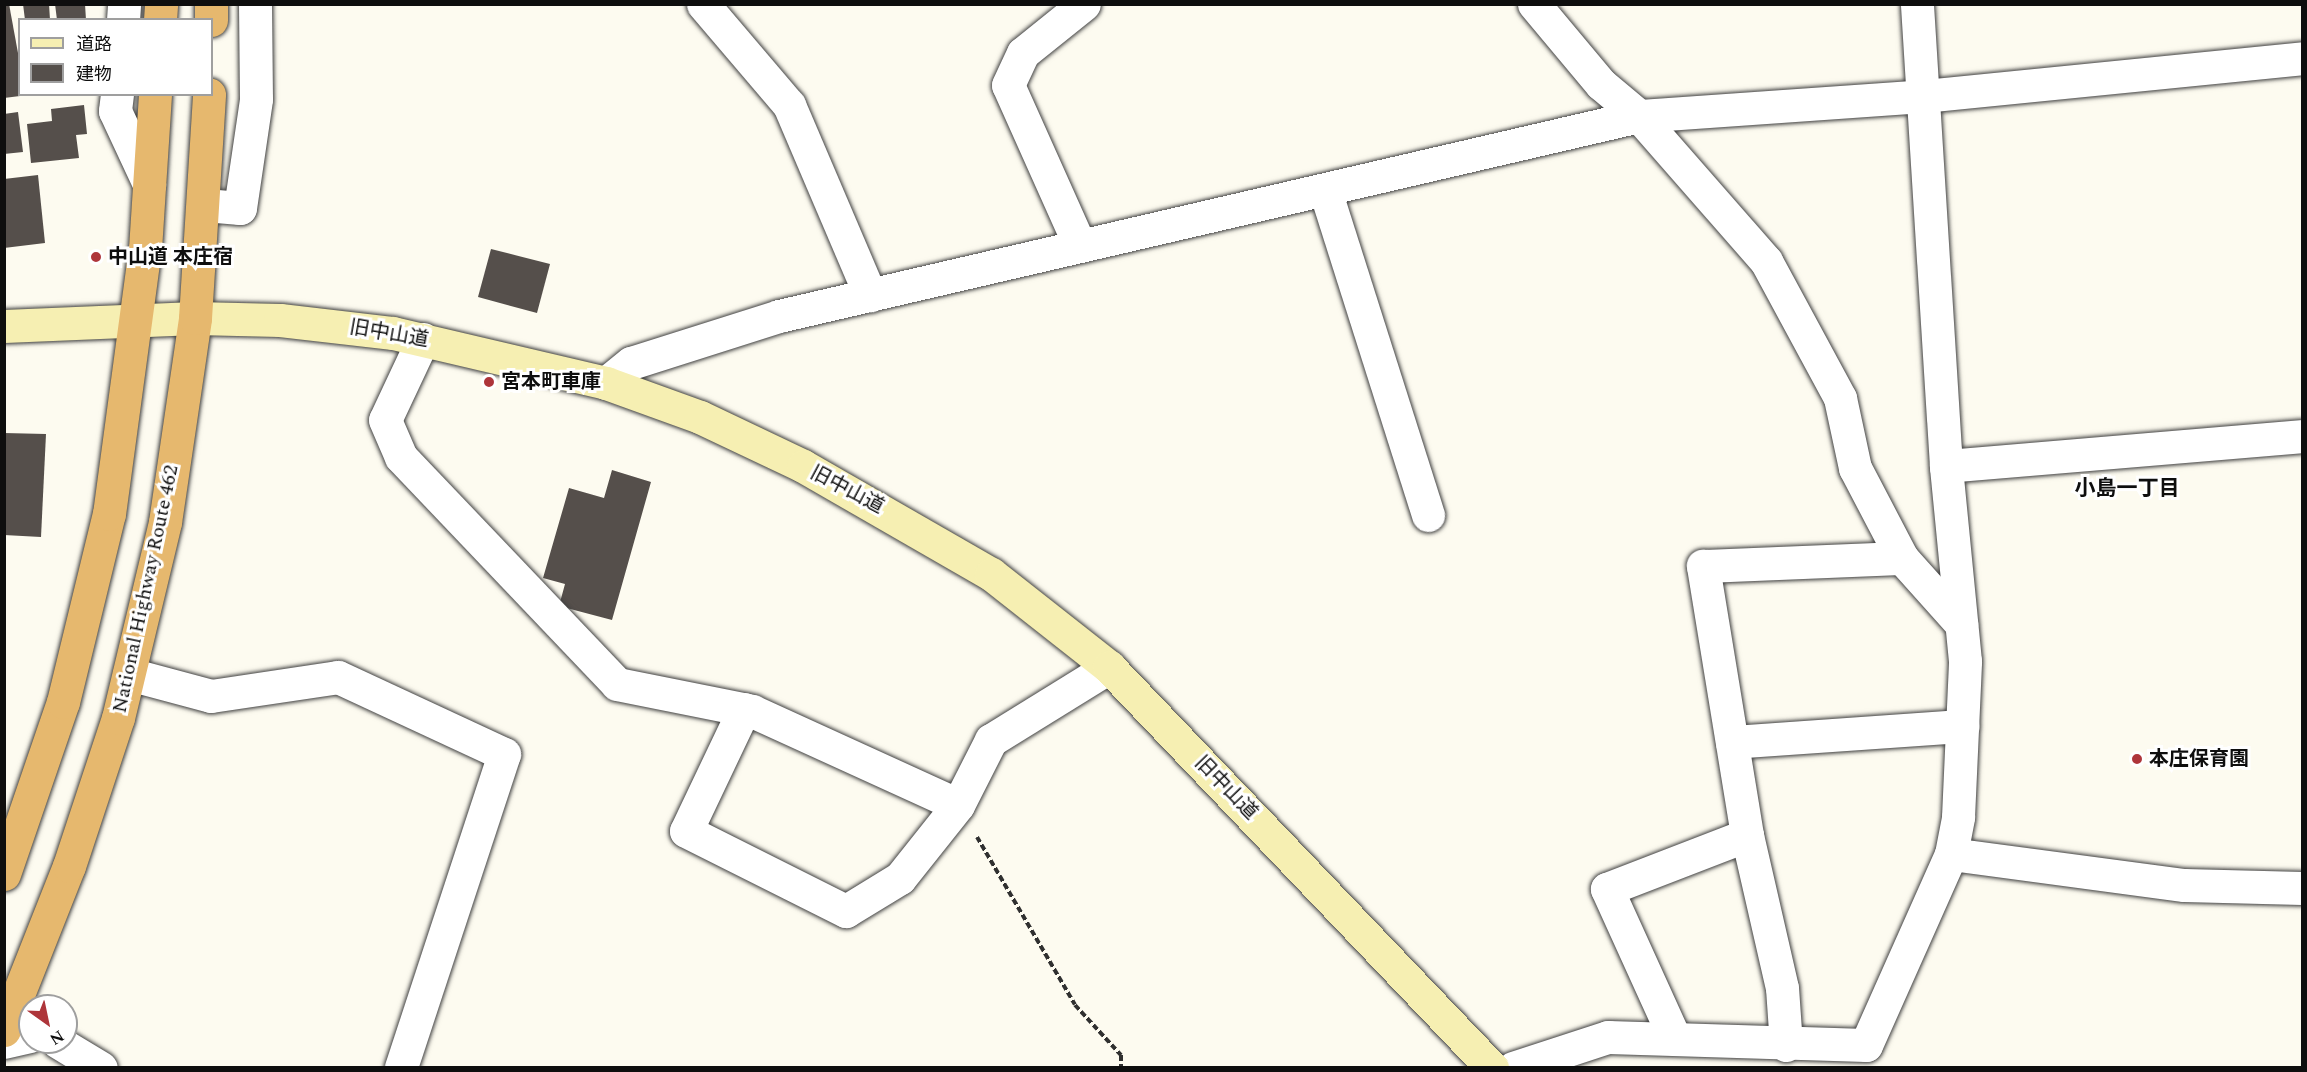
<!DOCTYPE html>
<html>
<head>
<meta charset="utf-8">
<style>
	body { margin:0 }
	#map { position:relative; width:2307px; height:1072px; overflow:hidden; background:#fdfbf0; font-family:Spectral,"Noto Sans JP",serif }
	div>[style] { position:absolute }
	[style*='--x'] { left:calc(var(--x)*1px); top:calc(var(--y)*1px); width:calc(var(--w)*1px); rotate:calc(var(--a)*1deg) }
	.building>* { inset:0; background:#554f4b }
	.path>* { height:4px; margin-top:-2px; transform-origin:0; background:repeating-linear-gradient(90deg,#303030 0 6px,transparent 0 9px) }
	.roads { filter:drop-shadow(0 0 2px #414141) drop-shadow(0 0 2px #414141) }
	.minor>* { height:33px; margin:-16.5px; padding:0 16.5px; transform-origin:16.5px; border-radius:16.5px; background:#fff }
	.tertiary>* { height:33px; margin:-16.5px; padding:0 16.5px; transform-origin:16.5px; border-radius:16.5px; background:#fff }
	.secondary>* { height:33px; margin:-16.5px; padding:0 16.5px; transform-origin:16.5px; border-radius:16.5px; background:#f6efb2 }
	.trunk>* { height:33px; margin:-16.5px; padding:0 16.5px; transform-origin:16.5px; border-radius:16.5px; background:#e6b86e }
	.dots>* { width:16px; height:16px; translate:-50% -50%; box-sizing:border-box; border:3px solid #fff; border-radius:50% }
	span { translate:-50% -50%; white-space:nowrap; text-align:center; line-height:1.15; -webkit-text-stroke:6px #fff; paint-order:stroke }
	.poi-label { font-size:20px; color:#0e0e0e; font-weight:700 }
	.left { translate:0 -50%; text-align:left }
	.street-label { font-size:20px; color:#0e0e0e }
	.neighbourhood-label { font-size:21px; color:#0e0e0e; font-weight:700 }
	.frame { position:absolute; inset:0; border:6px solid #0e0e0e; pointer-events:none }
	.legend { position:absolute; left:18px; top:18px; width:195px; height:78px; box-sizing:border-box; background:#fff; border:2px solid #9f9f9f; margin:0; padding:8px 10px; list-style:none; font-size:18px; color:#0e0e0e }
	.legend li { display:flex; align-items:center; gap:12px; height:30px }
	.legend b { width:30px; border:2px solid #9f9f9f }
	.north { position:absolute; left:18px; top:994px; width:60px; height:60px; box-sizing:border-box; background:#fff; border:2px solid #9f9f9f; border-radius:50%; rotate:147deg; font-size:16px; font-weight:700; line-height:24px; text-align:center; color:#0e0e0e }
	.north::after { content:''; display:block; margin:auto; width:21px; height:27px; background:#ae353a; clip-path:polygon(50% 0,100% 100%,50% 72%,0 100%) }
</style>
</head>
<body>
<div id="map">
	<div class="building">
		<div style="clip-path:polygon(4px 4px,9px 4px,20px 64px,20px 96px,4px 98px)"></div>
		<div style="clip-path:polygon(23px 4px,49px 4px,50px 20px,25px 20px)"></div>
		<div style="clip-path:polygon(55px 4px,85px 4px,86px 20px,57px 20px)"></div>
		<div style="clip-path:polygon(84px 105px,87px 134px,76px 135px,79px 158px,31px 163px,27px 124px,52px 121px,51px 109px)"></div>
		<div style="clip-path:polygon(18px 112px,23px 152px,4px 154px,4px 114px)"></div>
		<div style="clip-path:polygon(38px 175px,45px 243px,4px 248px,4px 179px)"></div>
		<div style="clip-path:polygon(491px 249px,550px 264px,537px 313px,478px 297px)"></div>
		<div style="clip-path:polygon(4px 433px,46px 434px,41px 537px,4px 535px)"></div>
		<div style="clip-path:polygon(612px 470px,651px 482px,612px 620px,559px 606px,565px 584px,543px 578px,569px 488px,604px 498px)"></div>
	</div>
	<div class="path">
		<div style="--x:977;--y:837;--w:194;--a:59.7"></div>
		<div style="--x:1075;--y:1005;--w:68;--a:47.4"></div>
		<div style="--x:1121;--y:1055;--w:13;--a:90"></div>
	</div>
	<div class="roads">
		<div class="minor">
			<div style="--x:703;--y:4;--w:133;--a:49.6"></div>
			<div style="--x:789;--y:105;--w:207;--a:66.9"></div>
			<div style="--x:1534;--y:4;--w:104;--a:50.1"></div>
			<div style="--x:1601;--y:84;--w:50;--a:40.1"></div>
			<div style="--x:1639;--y:116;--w:193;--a:48.8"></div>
			<div style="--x:1766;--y:261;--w:156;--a:61.6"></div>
			<div style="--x:1840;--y:398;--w:72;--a:77.9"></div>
			<div style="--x:1855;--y:468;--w:102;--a:62.4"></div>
			<div style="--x:1902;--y:558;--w:89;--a:48.2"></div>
			<div style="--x:123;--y:20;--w:16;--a:-86"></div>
			<div style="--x:117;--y:94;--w:17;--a:97"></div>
			<div style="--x:115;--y:111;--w:81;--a:65"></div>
			<div style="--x:1325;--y:190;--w:341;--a:72.4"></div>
			<div style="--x:205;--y:205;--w:35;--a:5"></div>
			<div style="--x:240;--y:208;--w:110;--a:-81.6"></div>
			<div style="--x:1080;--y:246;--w:176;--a:-114.1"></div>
			<div style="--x:1008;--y:85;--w:35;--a:-65"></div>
			<div style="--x:1023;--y:53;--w:78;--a:-38.8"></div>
			<div style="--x:423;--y:339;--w:89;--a:115.1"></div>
			<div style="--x:385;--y:420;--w:40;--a:66.6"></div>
			<div style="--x:401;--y:457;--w:313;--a:46.4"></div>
			<div style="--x:617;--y:684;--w:138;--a:11.3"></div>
			<div style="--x:752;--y:711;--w:226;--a:24.5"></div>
			<div style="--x:958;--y:805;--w:73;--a:-63.1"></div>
			<div style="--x:991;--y:740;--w:139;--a:-31.7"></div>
			<div style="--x:1946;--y:466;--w:357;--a:-4.8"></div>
			<div style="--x:129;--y:674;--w:85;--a:15"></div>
			<div style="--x:211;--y:696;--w:128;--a:-8.5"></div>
			<div style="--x:338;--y:677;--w:183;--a:24.9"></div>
			<div style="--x:504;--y:754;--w:330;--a:108.2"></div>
			<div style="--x:744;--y:709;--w:135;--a:115.4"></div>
			<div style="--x:686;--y:831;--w:179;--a:26.6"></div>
			<div style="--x:846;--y:911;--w:63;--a:-31.4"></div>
			<div style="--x:900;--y:878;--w:93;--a:-51.5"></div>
			<div style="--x:1732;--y:742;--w:231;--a:-4"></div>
			<div style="--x:1951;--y:854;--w:235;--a:7.6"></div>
			<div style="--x:2184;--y:885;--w:118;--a:1.5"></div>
			<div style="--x:1675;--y:1039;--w:165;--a:-114.4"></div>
			<div style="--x:1607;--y:889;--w:150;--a:-21.1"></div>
			<div style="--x:4;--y:1042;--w:27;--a:-13"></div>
			<div style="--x:58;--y:1042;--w:50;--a:31.2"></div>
			<div style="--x:1786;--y:1045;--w:57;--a:-94"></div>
			<div style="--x:1782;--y:988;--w:157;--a:-102.9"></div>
			<div style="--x:1747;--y:835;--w:273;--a:-99.3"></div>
			<div style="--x:1703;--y:566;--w:199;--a:-2.3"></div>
			<div style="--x:1513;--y:1068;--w:100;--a:-18.1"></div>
			<div style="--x:1608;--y:1037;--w:258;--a:1.8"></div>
			<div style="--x:1866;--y:1045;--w:209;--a:-66"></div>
			<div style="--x:1951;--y:854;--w:38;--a:-79"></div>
			<div style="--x:1958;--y:817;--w:156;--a:-87.4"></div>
			<div style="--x:1965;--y:661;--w:196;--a:-95.6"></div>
			<div style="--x:1946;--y:466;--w:463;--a:-93.6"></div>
		</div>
		<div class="tertiary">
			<div style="--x:255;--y:4;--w:95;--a:89.4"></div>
			<div style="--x:606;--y:383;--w:32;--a:-39"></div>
			<div style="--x:631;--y:363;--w:155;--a:-17.6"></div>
			<div style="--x:779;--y:316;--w:883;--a:-13.09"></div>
			<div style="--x:1639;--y:116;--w:286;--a:-4"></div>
			<div style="--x:1924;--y:96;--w:380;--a:-5.7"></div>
		</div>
		<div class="secondary">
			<div style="--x:4;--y:326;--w:191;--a:-2.4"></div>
			<div style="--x:195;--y:318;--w:85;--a:1.3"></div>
			<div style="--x:280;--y:320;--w:114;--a:6.6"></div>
			<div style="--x:393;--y:333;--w:219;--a:13.2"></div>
			<div style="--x:606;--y:383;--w:100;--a:19.9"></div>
			<div style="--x:700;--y:417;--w:114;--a:25.4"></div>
			<div style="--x:803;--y:466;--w:217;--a:29.9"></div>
			<div style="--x:991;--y:574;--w:150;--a:38.2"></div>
			<div style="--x:1109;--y:667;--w:555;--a:46.32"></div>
		</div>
		<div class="trunk">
			<div style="--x:160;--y:20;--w:16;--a:-86"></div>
			<div style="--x:211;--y:20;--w:16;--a:-90"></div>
			<div style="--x:4;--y:874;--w:182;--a:-71.1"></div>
			<div style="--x:63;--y:702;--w:194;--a:-76.3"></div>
			<div style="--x:109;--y:514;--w:267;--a:-82.3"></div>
			<div style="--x:145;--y:249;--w:155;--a:-86.3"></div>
			<div style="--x:4;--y:1030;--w:176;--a:-68.4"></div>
			<div style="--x:69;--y:866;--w:156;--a:-71.7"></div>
			<div style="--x:118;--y:718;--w:202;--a:-76.5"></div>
			<div style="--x:165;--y:522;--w:206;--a:-81.6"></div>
			<div style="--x:195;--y:318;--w:224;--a:-86.4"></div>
		</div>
	</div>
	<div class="dots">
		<div style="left:96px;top:257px;background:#ae353a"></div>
		<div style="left:489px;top:382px;background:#ae353a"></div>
		<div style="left:2137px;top:759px;background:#ae353a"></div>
	</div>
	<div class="poi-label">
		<span class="left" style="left:108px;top:257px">中山道 本庄宿</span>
		<span class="left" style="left:501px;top:382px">宮本町車庫</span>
		<span class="left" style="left:2149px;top:759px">本庄保育園</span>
	</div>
	<div class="street-label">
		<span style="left:389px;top:334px;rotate:10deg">旧中山道</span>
		<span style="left:847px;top:490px;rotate:28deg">旧中山道</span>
		<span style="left:146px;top:589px;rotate:-78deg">National Highway Route 462</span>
		<span style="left:1226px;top:788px;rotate:46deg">旧中山道</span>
	</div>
	<div class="neighbourhood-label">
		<span style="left:2127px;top:489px">小島一丁目</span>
	</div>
	<div class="frame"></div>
	<ul class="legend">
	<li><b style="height:8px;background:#f6efb2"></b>道路</li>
	<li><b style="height:16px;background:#554f4b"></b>建物</li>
	</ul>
	<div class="north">N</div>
</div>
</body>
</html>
